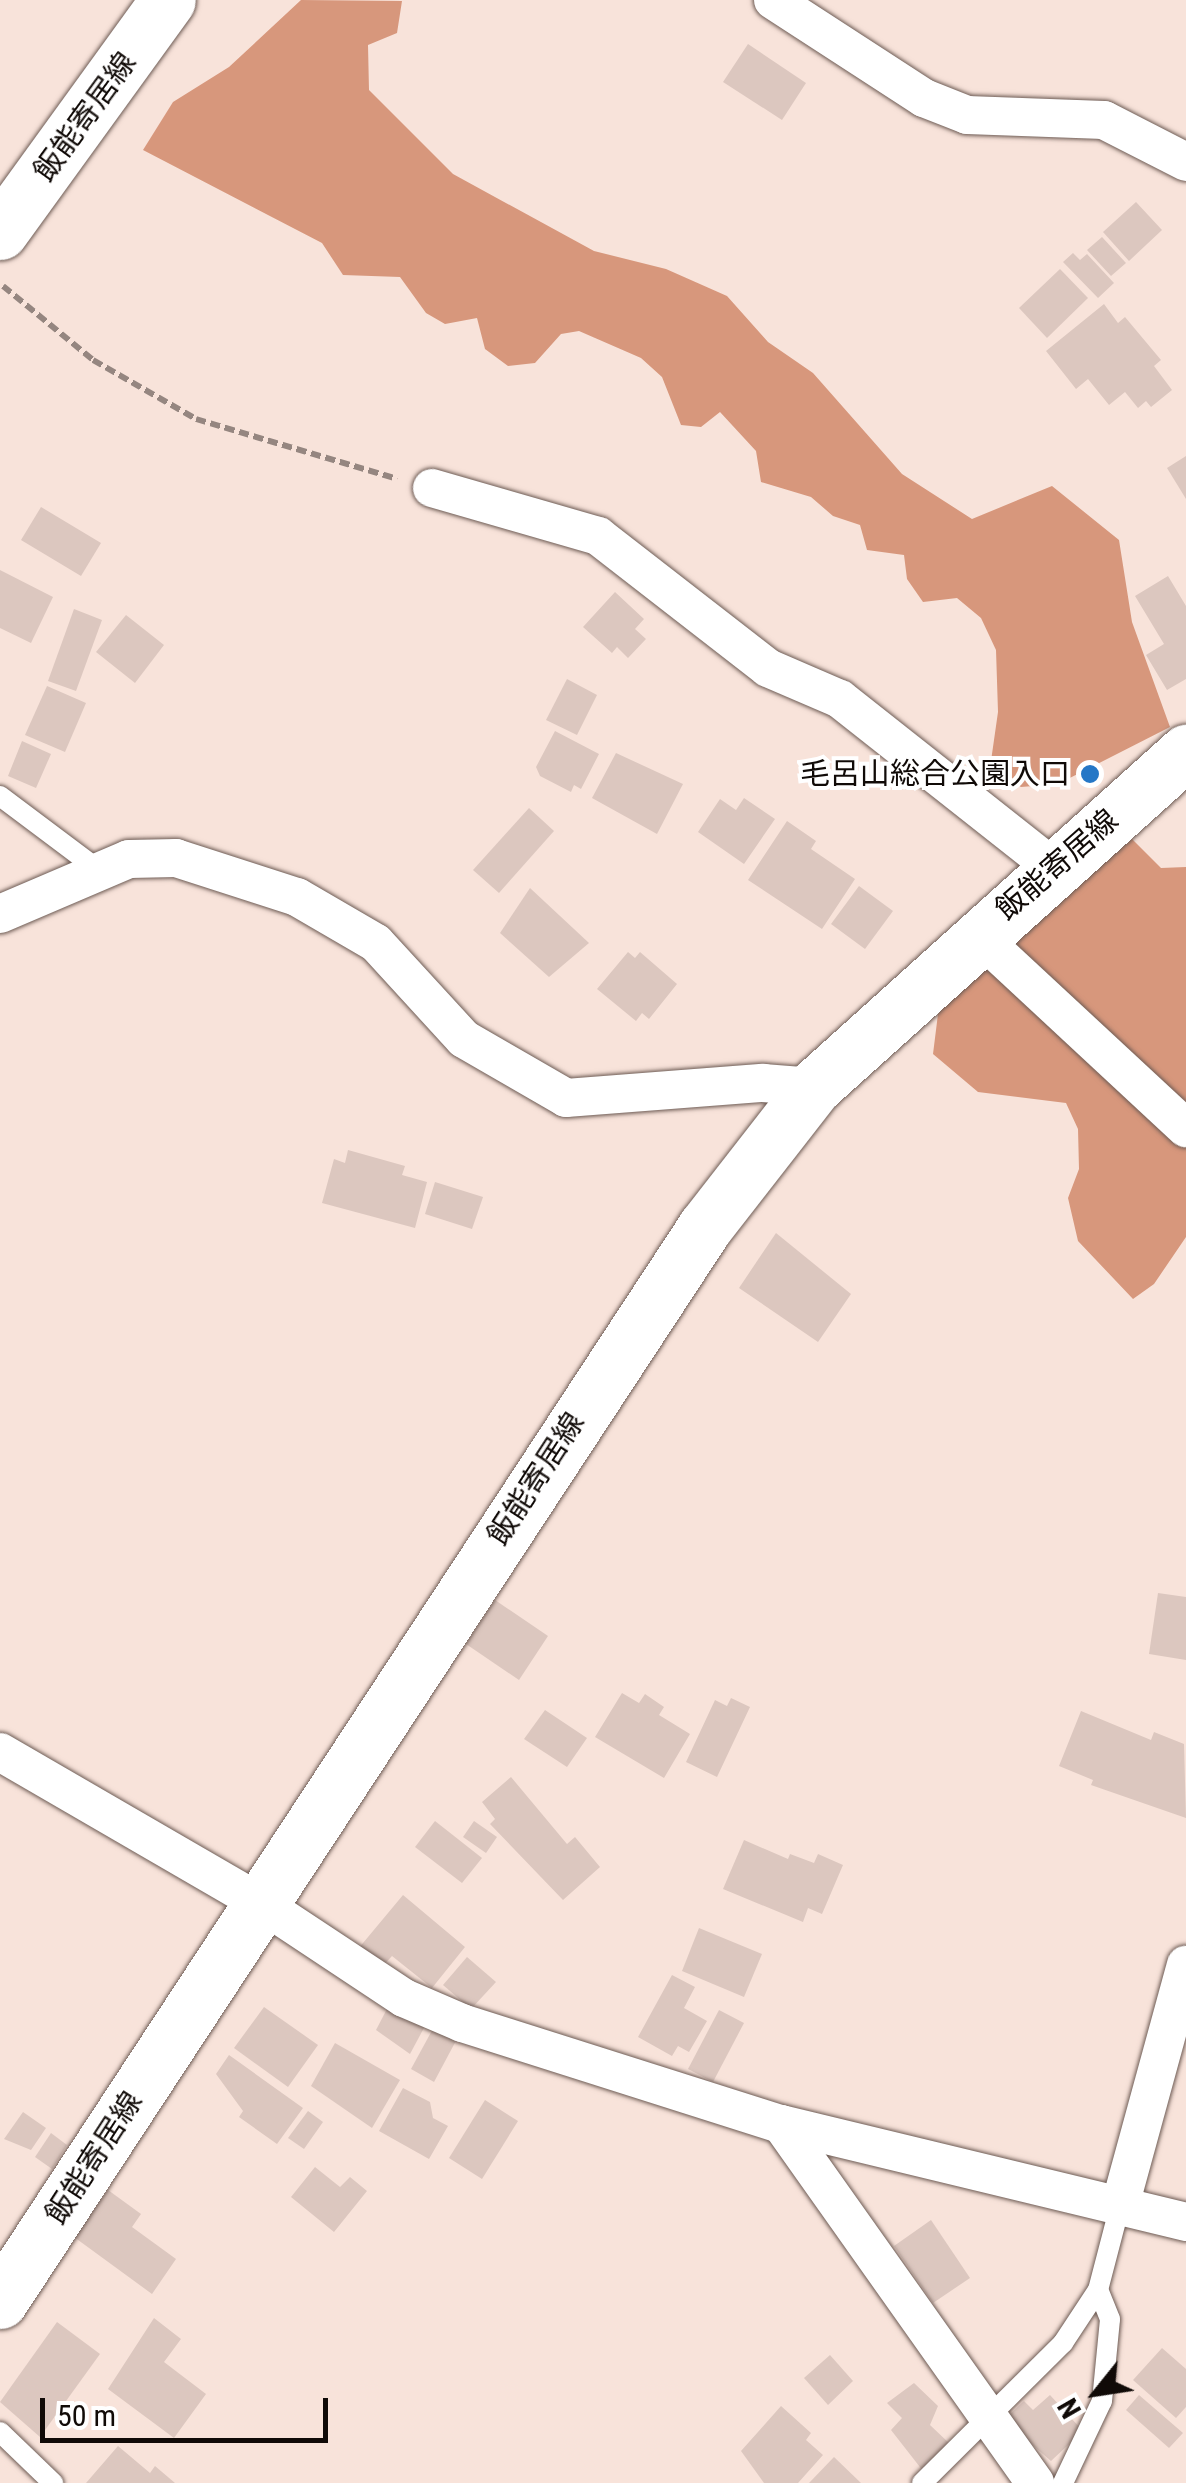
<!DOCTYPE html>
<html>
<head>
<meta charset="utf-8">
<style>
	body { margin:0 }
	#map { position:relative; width:1186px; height:2483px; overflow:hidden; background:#f8e3da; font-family:"Roboto Condensed","Noto Sans JP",sans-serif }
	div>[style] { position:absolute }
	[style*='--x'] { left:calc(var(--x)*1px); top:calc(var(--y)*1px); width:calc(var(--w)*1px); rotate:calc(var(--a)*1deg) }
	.forest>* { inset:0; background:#d7977c }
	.building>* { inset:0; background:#dcc7bf }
	.path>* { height:6px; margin-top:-3px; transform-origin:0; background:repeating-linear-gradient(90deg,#958680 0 10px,transparent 0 15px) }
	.roads { filter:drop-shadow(0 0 2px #6d5b54) drop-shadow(0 0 2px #6d5b54) }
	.service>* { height:20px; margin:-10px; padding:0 10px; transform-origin:10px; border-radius:10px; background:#fff }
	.minor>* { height:38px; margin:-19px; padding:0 19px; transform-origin:19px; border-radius:19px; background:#fff }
	.primary>* { height:55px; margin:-27.5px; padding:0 27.5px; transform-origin:27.5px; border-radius:27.5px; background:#fff }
	.dots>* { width:28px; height:28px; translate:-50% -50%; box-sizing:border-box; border:5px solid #fff; border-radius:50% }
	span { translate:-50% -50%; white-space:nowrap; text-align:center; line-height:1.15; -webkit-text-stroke:8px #fff; paint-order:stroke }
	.street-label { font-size:30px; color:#100a07 }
	.poi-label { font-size:30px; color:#100a07 }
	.right { translate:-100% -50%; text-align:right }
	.north { position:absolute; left:1046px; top:2343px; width:100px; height:100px; -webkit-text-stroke:8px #fff; paint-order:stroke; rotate:240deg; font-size:28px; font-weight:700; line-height:40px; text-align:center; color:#100a07 }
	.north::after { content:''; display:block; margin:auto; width:35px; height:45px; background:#100a07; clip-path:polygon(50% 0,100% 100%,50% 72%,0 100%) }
	.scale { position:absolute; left:40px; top:2398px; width:288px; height:45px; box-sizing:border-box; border:5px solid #100a07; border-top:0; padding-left:12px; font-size:30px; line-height:35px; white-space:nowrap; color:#100a07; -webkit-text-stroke:8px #fff; paint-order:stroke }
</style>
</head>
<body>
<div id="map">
	<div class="forest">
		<div style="clip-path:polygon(301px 0,402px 1px,397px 33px,368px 45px,369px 90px,453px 174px,594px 251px,666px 269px,727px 296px,768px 342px,813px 373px,902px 474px,972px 519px,1052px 486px,1119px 540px,1132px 622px,1170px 727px,1058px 784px,1021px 787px,990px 768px,998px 712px,996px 650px,981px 618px,957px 598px,923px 602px,907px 579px,904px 555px,867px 550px,860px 525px,833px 516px,811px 497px,761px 482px,756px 451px,720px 412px,701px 427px,681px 425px,662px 377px,641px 358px,579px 331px,561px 334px,535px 363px,508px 366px,485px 349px,477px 318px,445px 324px,426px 313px,400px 277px,343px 275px,322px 243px,143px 150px,173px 102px,229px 67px)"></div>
		<div style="clip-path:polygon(1132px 839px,1161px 868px,1186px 867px,1186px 1237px,1154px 1284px,1133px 1299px,1078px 1241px,1068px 1198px,1079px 1169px,1078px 1129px,1066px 1103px,978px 1092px,933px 1054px,938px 1014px,970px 974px)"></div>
	</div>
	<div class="building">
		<div style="clip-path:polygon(748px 44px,806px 83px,782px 120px,723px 82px)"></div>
		<div style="clip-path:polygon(1136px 202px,1162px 230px,1129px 261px,1103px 232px)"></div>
		<div style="clip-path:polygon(1102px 237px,1126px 263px,1111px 276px,1087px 250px)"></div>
		<div style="clip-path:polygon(1073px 253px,1080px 260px,1087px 254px,1114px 283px,1098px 298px,1063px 262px)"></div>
		<div style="clip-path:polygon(1060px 269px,1088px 298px,1047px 338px,1019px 308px)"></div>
		<div style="clip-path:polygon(1104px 304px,1118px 323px,1125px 317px,1161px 360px,1154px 366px,1172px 390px,1151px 407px,1146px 401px,1138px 408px,1125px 392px,1109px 405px,1088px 379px,1076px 389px,1046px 351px)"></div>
		<div style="clip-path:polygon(1186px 456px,1186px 499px,1167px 468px)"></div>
		<div style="clip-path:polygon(41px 507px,101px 543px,81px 576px,21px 540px)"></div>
		<div style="clip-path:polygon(0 570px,53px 597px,31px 643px,0 628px)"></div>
		<div style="clip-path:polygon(1168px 576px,1186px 606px,1186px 679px,1167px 690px,1146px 655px,1164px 644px,1135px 596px)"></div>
		<div style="clip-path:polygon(615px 592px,644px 619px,635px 629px,646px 639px,628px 658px,617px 647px,612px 653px,583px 627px)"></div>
		<div style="clip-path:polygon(74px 609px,102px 620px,76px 691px,48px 681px)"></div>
		<div style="clip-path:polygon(126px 615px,164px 645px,135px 683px,96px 652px)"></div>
		<div style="clip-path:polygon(567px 679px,597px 695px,577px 735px,546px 720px)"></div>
		<div style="clip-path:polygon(47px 686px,86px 703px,65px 752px,25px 735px)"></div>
		<div style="clip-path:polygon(555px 731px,599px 754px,581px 789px,574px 785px,571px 792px,540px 776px,536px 767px)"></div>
		<div style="clip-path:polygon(22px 741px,51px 754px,36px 788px,8px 776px)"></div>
		<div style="clip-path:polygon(616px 753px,683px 784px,657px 834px,592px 798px)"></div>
		<div style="clip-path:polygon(744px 798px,775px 819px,744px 864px,698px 832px,720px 799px,736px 810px)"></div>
		<div style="clip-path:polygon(529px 808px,554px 831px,499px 893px,473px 870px)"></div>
		<div style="clip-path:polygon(787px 821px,816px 841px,811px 849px,855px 879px,822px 929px,748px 880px)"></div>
		<div style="clip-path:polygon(859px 886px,893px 911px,865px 949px,831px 924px)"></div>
		<div style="clip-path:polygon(530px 888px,589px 943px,549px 977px,500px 933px)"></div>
		<div style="clip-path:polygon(628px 952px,635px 958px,640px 952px,677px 984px,649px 1019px,642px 1013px,636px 1021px,597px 989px)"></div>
		<div style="clip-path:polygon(348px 1150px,405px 1166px,402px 1175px,427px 1182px,415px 1228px,322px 1203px,334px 1159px,345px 1163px)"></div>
		<div style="clip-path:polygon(435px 1182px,483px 1197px,472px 1229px,425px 1214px)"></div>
		<div style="clip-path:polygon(776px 1233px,851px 1294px,818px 1342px,739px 1288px)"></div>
		<div style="clip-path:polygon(1158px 1593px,1186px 1597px,1186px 1660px,1149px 1654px)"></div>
		<div style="clip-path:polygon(495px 1600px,548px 1636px,519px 1680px,466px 1644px)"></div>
		<div style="clip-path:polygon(622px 1693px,639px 1703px,645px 1694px,664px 1707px,659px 1715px,690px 1734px,664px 1778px,595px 1737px)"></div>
		<div style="clip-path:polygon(731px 1698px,750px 1707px,717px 1777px,686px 1762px,715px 1700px,727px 1706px)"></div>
		<div style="clip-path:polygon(545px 1710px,587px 1738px,567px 1767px,524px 1739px)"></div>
		<div style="clip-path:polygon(1081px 1711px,1151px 1740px,1154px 1732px,1184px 1744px,1186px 1818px,1091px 1785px,1093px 1780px,1059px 1766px)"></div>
		<div style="clip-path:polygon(511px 1777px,567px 1844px,575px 1837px,600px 1867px,563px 1900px,490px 1824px,495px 1819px,482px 1802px)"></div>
		<div style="clip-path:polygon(435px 1821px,482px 1858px,462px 1883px,415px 1847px)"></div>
		<div style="clip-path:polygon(474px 1821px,497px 1837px,486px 1853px,463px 1837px)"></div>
		<div style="clip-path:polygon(744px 1840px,788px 1859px,790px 1854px,814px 1863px,818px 1854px,843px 1865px,822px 1914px,808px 1908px,803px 1922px,723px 1889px)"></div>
		<div style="clip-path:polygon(403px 1895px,465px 1947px,432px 1988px,392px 1956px,381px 1968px,358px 1949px)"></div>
		<div style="clip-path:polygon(699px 1928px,762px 1954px,744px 1997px,682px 1971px)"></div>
		<div style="clip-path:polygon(467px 1957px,496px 1982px,471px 2009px,443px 1985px)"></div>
		<div style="clip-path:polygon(672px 1975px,695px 1987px,684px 2008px,707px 2021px,689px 2052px,678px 2046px,672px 2056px,638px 2037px)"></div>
		<div style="clip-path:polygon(264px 2007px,318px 2045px,288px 2087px,234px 2048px)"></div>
		<div style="clip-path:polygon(388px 2007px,425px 2026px,410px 2054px,376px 2030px)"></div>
		<div style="clip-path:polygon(719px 2010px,744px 2023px,713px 2082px,688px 2069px)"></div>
		<div style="clip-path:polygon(435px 2025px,458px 2037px,434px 2082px,411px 2069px)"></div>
		<div style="clip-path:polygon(335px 2043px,400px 2080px,372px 2128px,311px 2086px)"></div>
		<div style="clip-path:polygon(229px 2055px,303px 2108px,277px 2144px,239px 2117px,243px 2111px,216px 2074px)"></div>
		<div style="clip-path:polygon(403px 2088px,430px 2102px,433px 2118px,448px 2126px,429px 2159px,379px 2131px)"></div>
		<div style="clip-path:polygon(485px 2100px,518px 2121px,482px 2179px,449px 2158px)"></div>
		<div style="clip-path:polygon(308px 2111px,323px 2122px,304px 2149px,288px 2138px)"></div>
		<div style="clip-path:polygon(23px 2112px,46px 2128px,31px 2150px,4px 2139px)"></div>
		<div style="clip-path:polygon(51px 2133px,67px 2145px,52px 2169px,35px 2157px)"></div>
		<div style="clip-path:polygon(315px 2167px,340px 2187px,350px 2177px,367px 2191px,334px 2232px,291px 2197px)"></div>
		<div style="clip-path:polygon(108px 2190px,141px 2214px,132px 2227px,176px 2259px,152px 2294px,74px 2237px)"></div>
		<div style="clip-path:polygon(931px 2220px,970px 2278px,933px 2303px,894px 2246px)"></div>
		<div style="clip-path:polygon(154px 2318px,181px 2339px,164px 2362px,206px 2394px,174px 2438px,108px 2389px)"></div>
		<div style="clip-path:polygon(57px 2322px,100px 2354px,40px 2437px,0 2402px)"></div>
		<div style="clip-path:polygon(1162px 2348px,1186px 2369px,1186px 2407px,1176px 2418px,1133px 2380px)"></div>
		<div style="clip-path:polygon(830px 2355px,853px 2381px,828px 2405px,804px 2378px)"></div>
		<div style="clip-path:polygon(914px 2383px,938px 2406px,930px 2425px,950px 2444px,923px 2471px,891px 2430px,902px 2418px,887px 2403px)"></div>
		<div style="clip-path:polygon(1050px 2395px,1083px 2431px,1051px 2461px,1004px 2420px,1024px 2401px,1033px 2410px)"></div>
		<div style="clip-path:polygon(1139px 2395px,1183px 2433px,1169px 2448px,1126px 2410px)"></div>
		<div style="clip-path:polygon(781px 2406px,811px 2433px,806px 2440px,823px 2455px,798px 2483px,764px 2483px,741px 2451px)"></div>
		<div style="clip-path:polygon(118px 2446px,150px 2473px,155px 2466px,175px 2483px,86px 2483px)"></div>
		<div style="clip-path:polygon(834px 2457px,861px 2483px,809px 2483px)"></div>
	</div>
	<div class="path">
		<div style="--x:3;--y:286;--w:117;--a:39.4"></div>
		<div style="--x:93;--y:360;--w:119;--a:29.8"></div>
		<div style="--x:196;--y:419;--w:210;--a:16.6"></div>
	</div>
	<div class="roads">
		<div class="service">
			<div style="--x:0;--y:796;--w:125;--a:36.9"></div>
			<div style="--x:0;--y:2432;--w:74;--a:43.9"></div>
			<div style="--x:922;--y:2483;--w:199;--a:-44.8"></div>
			<div style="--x:1063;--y:2343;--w:64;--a:-56.6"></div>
			<div style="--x:1063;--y:2483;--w:91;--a:-64.6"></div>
			<div style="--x:1102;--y:2401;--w:82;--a:-84.4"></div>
			<div style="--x:1110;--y:2319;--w:31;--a:-112"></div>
			<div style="--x:1098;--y:2290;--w:91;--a:-75.4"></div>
		</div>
		<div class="minor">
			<div style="--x:773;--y:0;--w:180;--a:33"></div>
			<div style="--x:924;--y:98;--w:46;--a:21.6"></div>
			<div style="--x:967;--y:115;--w:137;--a:2.1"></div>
			<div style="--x:1104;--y:120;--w:92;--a:27.1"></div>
			<div style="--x:432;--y:488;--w:173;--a:16.1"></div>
			<div style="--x:598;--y:536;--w:215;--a:37.8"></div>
			<div style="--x:768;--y:668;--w:78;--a:23.3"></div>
			<div style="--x:840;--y:699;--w:274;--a:38.3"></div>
			<div style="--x:0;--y:914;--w:140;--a:-23.1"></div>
			<div style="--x:129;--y:859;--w:47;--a:-1.2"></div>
			<div style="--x:176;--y:858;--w:127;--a:17.9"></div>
			<div style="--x:297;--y:897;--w:91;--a:30.2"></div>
			<div style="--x:376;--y:943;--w:130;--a:47.5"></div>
			<div style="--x:464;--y:1039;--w:118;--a:30"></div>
			<div style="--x:566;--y:1098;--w:198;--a:-4.4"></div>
			<div style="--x:763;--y:1083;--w:51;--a:4.5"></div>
			<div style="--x:978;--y:935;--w:284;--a:42.9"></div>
			<div style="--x:0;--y:1752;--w:303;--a:30.1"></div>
			<div style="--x:262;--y:1904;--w:170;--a:33.5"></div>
			<div style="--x:404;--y:1998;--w:63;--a:23.3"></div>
			<div style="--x:462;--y:2023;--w:335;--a:17.6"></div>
			<div style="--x:781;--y:2124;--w:417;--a:13.6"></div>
			<div style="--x:781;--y:2124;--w:440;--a:54.7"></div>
			<div style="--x:1121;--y:2202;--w:246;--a:-74.7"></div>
		</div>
		<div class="primary">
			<div style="--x:0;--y:232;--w:286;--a:-54.1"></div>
			<div style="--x:0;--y:2301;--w:1285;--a:-56.72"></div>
			<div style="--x:705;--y:1227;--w:177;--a:-52.1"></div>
			<div style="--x:814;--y:1087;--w:501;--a:-42"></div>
		</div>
	</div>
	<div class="dots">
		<div style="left:1090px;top:774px;background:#2577c6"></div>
	</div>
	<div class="street-label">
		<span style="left:85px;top:117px;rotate:-54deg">飯能寄居線</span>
		<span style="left:1057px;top:865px;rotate:-41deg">飯能寄居線</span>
		<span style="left:536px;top:1479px;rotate:-57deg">飯能寄居線</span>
		<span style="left:94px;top:2158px;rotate:-57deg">飯能寄居線</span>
	</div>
	<div class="poi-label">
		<span class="right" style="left:1070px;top:774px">毛呂山総合公園入口</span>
	</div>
	<div class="north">N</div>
	<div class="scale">50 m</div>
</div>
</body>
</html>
